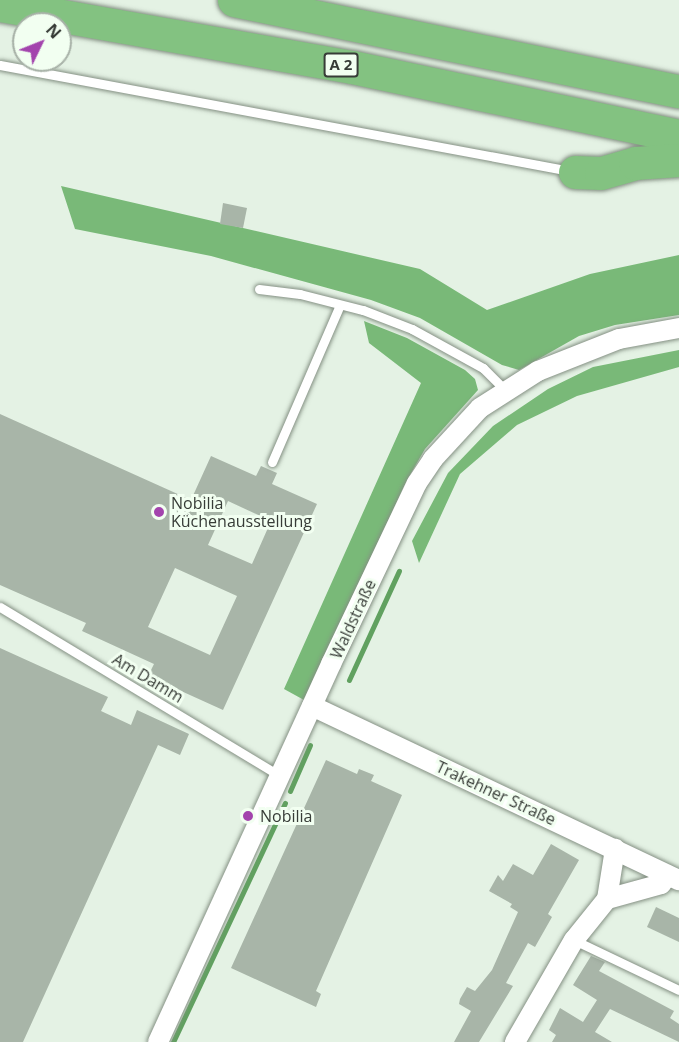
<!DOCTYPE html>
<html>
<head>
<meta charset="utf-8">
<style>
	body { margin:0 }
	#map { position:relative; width:679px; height:1042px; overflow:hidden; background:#e4f2e4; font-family:"Open Sans",sans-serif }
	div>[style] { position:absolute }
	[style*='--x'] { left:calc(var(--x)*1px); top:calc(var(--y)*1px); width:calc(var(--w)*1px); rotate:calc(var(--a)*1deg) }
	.forest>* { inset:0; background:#79b978 }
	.stream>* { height:5px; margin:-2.5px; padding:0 2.5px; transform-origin:2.5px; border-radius:2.5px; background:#61a160 }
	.building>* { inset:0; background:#a8b5a8 }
	.roads { filter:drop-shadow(0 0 2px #849083) drop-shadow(0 0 2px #849083) }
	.lane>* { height:9px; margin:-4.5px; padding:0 4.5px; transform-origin:4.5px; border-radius:4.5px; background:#fff }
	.street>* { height:20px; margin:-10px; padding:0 10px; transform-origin:10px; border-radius:10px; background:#fff }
	.highway>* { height:33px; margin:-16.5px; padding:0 16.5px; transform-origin:16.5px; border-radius:16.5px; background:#83c281 }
	.dots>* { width:16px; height:16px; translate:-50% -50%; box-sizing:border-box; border:3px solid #f2fff1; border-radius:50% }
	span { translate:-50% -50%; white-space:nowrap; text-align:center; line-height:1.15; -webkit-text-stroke:6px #f2fff1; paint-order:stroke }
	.shield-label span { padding:2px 4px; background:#f2fff1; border:2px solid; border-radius:4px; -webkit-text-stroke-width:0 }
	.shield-label { font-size:15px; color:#373c37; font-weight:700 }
	.poi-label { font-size:16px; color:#373c37 }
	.left { translate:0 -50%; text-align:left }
	.street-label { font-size:16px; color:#373c37 }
	.north { position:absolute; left:12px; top:12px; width:60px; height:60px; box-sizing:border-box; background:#f2fff1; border:2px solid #a7b1a7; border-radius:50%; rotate:47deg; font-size:16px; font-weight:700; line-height:24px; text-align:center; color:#373c37 }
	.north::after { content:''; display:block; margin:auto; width:21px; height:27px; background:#a344ad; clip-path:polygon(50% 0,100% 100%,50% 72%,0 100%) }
</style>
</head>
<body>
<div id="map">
	<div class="forest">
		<div style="clip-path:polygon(61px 186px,420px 269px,487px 310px,590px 274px,679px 255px,679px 315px,615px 325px,579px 336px,519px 370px,502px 365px,420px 318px,371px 300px,211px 256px,75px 229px)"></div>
		<div style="clip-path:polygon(364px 321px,407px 338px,465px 370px,475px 379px,478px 390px,425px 449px,407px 480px,304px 700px,284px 689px,421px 383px,369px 343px)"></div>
		<div style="clip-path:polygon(679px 350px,679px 367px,577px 396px,517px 425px,460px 474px,419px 563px,412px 541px,448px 473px,493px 426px,548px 389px,593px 367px)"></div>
	</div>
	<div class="stream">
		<div style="--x:349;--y:680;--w:120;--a:-65.4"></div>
		<div style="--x:290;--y:791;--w:50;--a:-66.5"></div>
		<div style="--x:173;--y:1042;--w:264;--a:-64.9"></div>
	</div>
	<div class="building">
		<div style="clip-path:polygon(223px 203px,247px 208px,243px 228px,220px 224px)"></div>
		<div style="clip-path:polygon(evenodd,0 414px,191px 500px,211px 456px,256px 476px,261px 466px,277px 473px,272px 484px,317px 504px,223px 710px,148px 676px,154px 664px,82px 631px,86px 623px,0 585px,0 414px,228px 501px,271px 521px,252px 564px,208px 545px,228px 501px,0 414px,175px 568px,237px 596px,210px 655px,148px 627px,175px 568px)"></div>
		<div style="clip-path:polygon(0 648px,108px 697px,101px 711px,131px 725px,137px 710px,189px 734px,180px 755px,158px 745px,23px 1042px,0 1042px)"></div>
		<div style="clip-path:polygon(326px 760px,357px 774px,359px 769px,374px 775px,371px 781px,402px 795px,316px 991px,321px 994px,316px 1007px,231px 968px)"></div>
		<div style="clip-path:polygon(551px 844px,579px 860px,548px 914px,552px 917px,535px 947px,528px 943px,506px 983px,513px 986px,479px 1042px,454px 1042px,471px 1011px,459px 1004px,460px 999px,467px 987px,475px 991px,492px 970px,518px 912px,510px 907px,512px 904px,489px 891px,498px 875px,503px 881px,513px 864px,533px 875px)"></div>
		<div style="clip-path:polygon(656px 907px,679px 918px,679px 942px,647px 927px)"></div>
		<div style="clip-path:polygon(591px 956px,605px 962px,599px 971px,674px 1011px,670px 1018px,679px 1024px,679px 1042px,610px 1009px,595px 1032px,612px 1042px,552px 1042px,556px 1035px,549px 1030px,560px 1008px,583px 1022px,597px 1000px,573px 985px)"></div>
	</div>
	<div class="roads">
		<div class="lane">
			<div style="--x:0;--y:65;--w:580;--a:10.53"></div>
			<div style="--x:259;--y:289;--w:41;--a:7"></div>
			<div style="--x:300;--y:294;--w:65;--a:14.3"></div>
			<div style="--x:363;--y:310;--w:53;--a:21.2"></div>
			<div style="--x:412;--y:329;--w:81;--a:28.8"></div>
			<div style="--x:483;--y:368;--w:31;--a:45"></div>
			<div style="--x:272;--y:462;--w:171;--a:-66.6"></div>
			<div style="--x:0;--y:607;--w:327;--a:31.1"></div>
			<div style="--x:574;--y:940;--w:116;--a:25.5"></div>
		</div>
		<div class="street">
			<div style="--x:312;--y:706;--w:406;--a:25.4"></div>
			<div style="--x:607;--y:899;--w:51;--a:-80.9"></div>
			<div style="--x:158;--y:1042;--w:416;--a:-65.4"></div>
			<div style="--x:331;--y:664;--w:200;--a:-64.6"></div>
			<div style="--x:417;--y:483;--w:29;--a:-56"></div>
			<div style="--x:433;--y:459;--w:69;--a:-47.3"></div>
			<div style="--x:480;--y:408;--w:69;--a:-32.5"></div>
			<div style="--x:538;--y:371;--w:87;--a:-21.6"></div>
			<div style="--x:619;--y:339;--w:61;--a:-10.4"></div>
			<div style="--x:515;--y:1042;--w:118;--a:-60"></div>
			<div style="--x:574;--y:940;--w:53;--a:-51.2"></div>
			<div style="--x:607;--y:899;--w:56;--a:-15.5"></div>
			<div style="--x:661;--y:884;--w:11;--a:-52"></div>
		</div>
		<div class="highway">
			<div style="--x:234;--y:0;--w:454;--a:11.6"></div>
			<div style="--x:0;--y:5;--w:357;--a:10"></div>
			<div style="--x:352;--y:67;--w:334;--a:11.9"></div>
			<div style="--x:575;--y:172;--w:26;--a:2"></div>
			<div style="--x:601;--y:173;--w:35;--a:-16"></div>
			<div style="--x:635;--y:163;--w:44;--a:-3.9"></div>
		</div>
	</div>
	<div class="dots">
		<div style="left:159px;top:512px;background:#a344ad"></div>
		<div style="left:248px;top:816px;background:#a344ad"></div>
	</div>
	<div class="shield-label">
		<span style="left:341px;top:65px">A 2</span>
	</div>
	<div class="poi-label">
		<span class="left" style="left:171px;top:512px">Nobilia<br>Küchenausstellung</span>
		<span class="left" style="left:260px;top:816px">Nobilia</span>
	</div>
	<div class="street-label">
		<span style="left:353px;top:619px;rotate:-65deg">Waldstraße</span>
		<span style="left:148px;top:678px;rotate:31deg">Am Damm</span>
		<span style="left:496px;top:793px;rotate:25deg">Trakehner Straße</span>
	</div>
	<div class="north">N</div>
</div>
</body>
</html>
